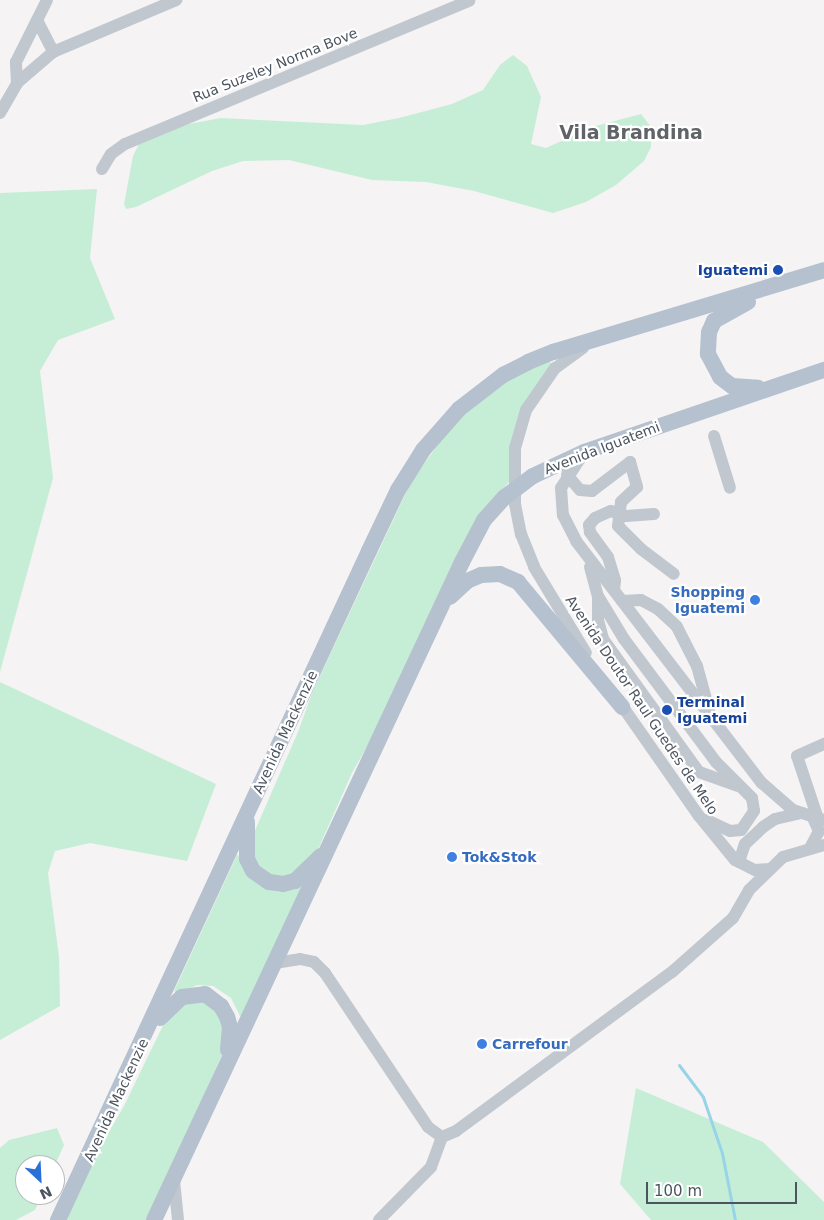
<!DOCTYPE html>
<html>
<head>
<meta charset="utf-8">
<style>
	body { margin:0 }
	#map { position:relative; width:824px; height:1220px; overflow:hidden; background:#f5f3f3; font-family:"DejaVu Sans",sans-serif }
	div>[style] { position:absolute }
	[style*='--x'] { left:calc(var(--x)*1px); top:calc(var(--y)*1px); width:calc(var(--w)*1px); rotate:calc(var(--a)*1deg) }
	.green>* { inset:0; background:#c6eed6 }
	.stream>* { height:3px; margin:-1.5px; padding:0 1.5px; transform-origin:1.5px; border-radius:1.5px; background:#97d4e7 }
	.minor>* { height:12px; margin:-6px; padding:0 6px; transform-origin:6px; border-radius:6px; background:#c0c7ce }
	.major>* { height:16px; margin:-8px; padding:0 8px; transform-origin:8px; border-radius:8px; background:#b5c1cf }
	.major-bridge>* { height:16px; margin:-8px; padding:0 8px; transform-origin:8px; border-radius:8px; background:#b5c1cf }
	.dots>* { width:14px; height:14px; translate:-50% -50%; box-sizing:border-box; border:2px solid #fff; border-radius:50% }
	span { translate:-50% -50%; white-space:nowrap; text-align:center; line-height:1.15; -webkit-text-stroke:4.5px #fff; paint-order:stroke }
	.street-label { font-size:14px; color:#4c555f }
	.transit-label { font-size:14px; color:#164399; font-weight:700 }
	.right { translate:-100% -50%; text-align:right }
	.left { translate:0 -50%; text-align:left }
	.shop-label { font-size:14px; color:#366cbe; font-weight:700 }
	.district-label { font-size:19px; color:#606367; font-weight:700 }
	.north { position:absolute; left:15px; top:1155px; width:50px; height:50px; box-sizing:border-box; background:#fff; border:1px solid #b7bbbf; border-radius:50%; rotate:155deg; font-size:14px; font-weight:700; line-height:20px; text-align:center; color:#4c555f }
	.north::after { content:''; display:block; margin:auto; width:18px; height:22px; background:#2971d9; clip-path:polygon(50% 0,100% 100%,50% 72%,0 100%) }
	.scale { position:absolute; left:646px; top:1182px; width:151px; height:22px; box-sizing:border-box; border:2px solid #4c555f; border-top:0; padding-left:6px; font-size:15px; line-height:18px; white-space:nowrap; color:#4c555f; -webkit-text-stroke:4px #fff; paint-order:stroke }
</style>
</head>
<body>
<div id="map">
	<div class="green">
		<div style="clip-path:polygon(513px 55px,527px 66px,541px 97px,531px 144px,546px 148px,592px 127px,641px 114px,651px 127px,651px 147px,644px 161px,616px 185px,586px 202px,553px 213px,474px 191px,426px 182px,372px 180px,289px 160px,243px 161px,212px 171px,136px 207px,126px 209px,124px 204px,133px 156px,140px 142px,173px 127px,221px 118px,363px 125px,399px 118px,452px 104px,483px 90px,500px 65px)"></div>
		<div style="clip-path:polygon(97px 189px,90px 258px,115px 319px,58px 340px,40px 371px,53px 478px,0 672px,0 193px)"></div>
		<div style="clip-path:polygon(549px 360px,552px 365px,538px 382px,510px 481px,475px 520px,374px 734px,352px 773px,315px 856px,308px 867px,284px 877px,272px 875px,260px 867px,253px 855px,253px 835px,298px 732px,312px 693px,412px 480px,457px 419px,501px 384px)"></div>
		<div style="clip-path:polygon(0 682px,216px 784px,187px 861px,90px 843px,55px 851px,48px 873px,59px 957px,60px 1006px,0 1040px)"></div>
		<div style="clip-path:polygon(237px 855px,242px 857px,251px 876px,307px 879px,245px 1018px,240px 1016px,231px 998px,213px 986px,198px 985px,177px 993px,174px 991px)"></div>
		<div style="clip-path:polygon(202px 999px,223px 1014px,222px 1055px,148px 1220px,65px 1220px,90px 1164px,124px 1106px,168px 1015px,177px 1006px)"></div>
		<div style="clip-path:polygon(636px 1088px,763px 1142px,824px 1202px,824px 1220px,651px 1220px,620px 1184px)"></div>
		<div style="clip-path:polygon(57px 1128px,64px 1145px,55px 1165px,25px 1165px,25px 1195px,42px 1195px,35px 1210px,16px 1220px,0 1220px,0 1148px,9px 1140px)"></div>
	</div>
	<div class="stream">
		<div style="--x:679;--y:1065;--w:40;--a:53"></div>
		<div style="--x:703;--y:1097;--w:59;--a:71.3"></div>
		<div style="--x:722;--y:1153;--w:68;--a:79"></div>
	</div>
	<div class="minor">
		<div style="--x:37;--y:20;--w:36;--a:63"></div>
		<div style="--x:17;--y:83;--w:21;--a:-93"></div>
		<div style="--x:16;--y:62;--w:69;--a:-63.4"></div>
		<div style="--x:0;--y:113;--w:34;--a:-60"></div>
		<div style="--x:17;--y:83;--w:48;--a:-40.7"></div>
		<div style="--x:53;--y:52;--w:134;--a:-22.9"></div>
		<div style="--x:102;--y:169;--w:17;--a:-59"></div>
		<div style="--x:111;--y:154;--w:17;--a:-36"></div>
		<div style="--x:125;--y:144;--w:373;--a:-22.6"></div>
		<div style="--x:583;--y:348;--w:34;--a:144"></div>
		<div style="--x:555;--y:368;--w:51;--a:124.6"></div>
		<div style="--x:526;--y:410;--w:40;--a:106"></div>
		<div style="--x:515;--y:448;--w:56;--a:90"></div>
		<div style="--x:515;--y:504;--w:31;--a:79"></div>
		<div style="--x:521;--y:534;--w:35;--a:68"></div>
		<div style="--x:534;--y:567;--w:100;--a:58.8"></div>
		<div style="--x:714;--y:436;--w:54;--a:72.9"></div>
		<div style="--x:583;--y:454;--w:40;--a:122.9"></div>
		<div style="--x:561;--y:488;--w:27;--a:86"></div>
		<div style="--x:563;--y:515;--w:29;--a:63"></div>
		<div style="--x:576;--y:541;--w:305;--a:52.5"></div>
		<div style="--x:762;--y:783;--w:41;--a:41.1"></div>
		<div style="--x:793;--y:810;--w:33;--a:18"></div>
		<div style="--x:567;--y:475;--w:20;--a:49"></div>
		<div style="--x:580;--y:490;--w:12;--a:5"></div>
		<div style="--x:592;--y:491;--w:48;--a:-37.3"></div>
		<div style="--x:630;--y:462;--w:26;--a:74"></div>
		<div style="--x:637;--y:487;--w:22;--a:137"></div>
		<div style="--x:621;--y:502;--w:24;--a:97"></div>
		<div style="--x:618;--y:526;--w:33;--a:45"></div>
		<div style="--x:641;--y:549;--w:41;--a:37.1"></div>
		<div style="--x:590;--y:567;--w:30;--a:75"></div>
		<div style="--x:598;--y:596;--w:50;--a:58.8"></div>
		<div style="--x:624;--y:639;--w:154;--a:53.2"></div>
		<div style="--x:716;--y:762;--w:51;--a:45"></div>
		<div style="--x:752;--y:798;--w:13;--a:81"></div>
		<div style="--x:754;--y:811;--w:23;--a:124"></div>
		<div style="--x:741;--y:830;--w:11;--a:175"></div>
		<div style="--x:730;--y:831;--w:26;--a:-155"></div>
		<div style="--x:614;--y:590;--w:10;--a:-84"></div>
		<div style="--x:615;--y:580;--w:24;--a:-107"></div>
		<div style="--x:608;--y:557;--w:31;--a:-126"></div>
		<div style="--x:590;--y:532;--w:7;--a:-98"></div>
		<div style="--x:589;--y:525;--w:9;--a:-49"></div>
		<div style="--x:595;--y:518;--w:17;--a:-24"></div>
		<div style="--x:611;--y:511;--w:16;--a:18"></div>
		<div style="--x:626;--y:516;--w:28;--a:-4"></div>
		<div style="--x:598;--y:597;--w:23;--a:90"></div>
		<div style="--x:598;--y:620;--w:20;--a:75"></div>
		<div style="--x:603;--y:639;--w:164;--a:54.2"></div>
		<div style="--x:699;--y:772;--w:41;--a:19.7"></div>
		<div style="--x:622;--y:601;--w:19;--a:-3"></div>
		<div style="--x:641;--y:600;--w:19;--a:28"></div>
		<div style="--x:658;--y:609;--w:26;--a:43"></div>
		<div style="--x:677;--y:627;--w:44;--a:62.9"></div>
		<div style="--x:697;--y:666;--w:46;--a:74.7"></div>
		<div style="--x:618;--y:700;--w:141;--a:55.1"></div>
		<div style="--x:699;--y:816;--w:57;--a:50.7"></div>
		<div style="--x:735;--y:860;--w:22;--a:27"></div>
		<div style="--x:755;--y:870;--w:15;--a:-4"></div>
		<div style="--x:818;--y:819;--w:66;--a:-108.4"></div>
		<div style="--x:797;--y:756;--w:30;--a:-24"></div>
		<div style="--x:810;--y:848;--w:19;--a:-62"></div>
		<div style="--x:819;--y:831;--w:14;--a:-115"></div>
		<div style="--x:739;--y:862;--w:19;--a:-72"></div>
		<div style="--x:745;--y:844;--w:25;--a:-43"></div>
		<div style="--x:763;--y:827;--w:14;--a:-34"></div>
		<div style="--x:775;--y:819;--w:27;--a:-13"></div>
		<div style="--x:275;--y:963;--w:25;--a:-9"></div>
		<div style="--x:300;--y:959;--w:14;--a:12"></div>
		<div style="--x:314;--y:962;--w:16;--a:45"></div>
		<div style="--x:325;--y:973;--w:185;--a:56.2"></div>
		<div style="--x:428;--y:1127;--w:17;--a:36"></div>
		<div style="--x:442;--y:1137;--w:15;--a:-23"></div>
		<div style="--x:456;--y:1131;--w:268;--a:-36.4"></div>
		<div style="--x:672;--y:972;--w:81;--a:-41.5"></div>
		<div style="--x:733;--y:918;--w:32;--a:-60"></div>
		<div style="--x:749;--y:890;--w:47;--a:-44.1"></div>
		<div style="--x:783;--y:857;--w:43;--a:-16.3"></div>
		<div style="--x:174;--y:1180;--w:40;--a:84.3"></div>
		<div style="--x:379;--y:1220;--w:74;--a:-45.5"></div>
		<div style="--x:431;--y:1167;--w:32;--a:-70"></div>
	</div>
	<div class="major">
		<div style="--x:748;--y:302;--w:39;--a:151"></div>
		<div style="--x:714;--y:321;--w:12;--a:114"></div>
		<div style="--x:709;--y:332;--w:22;--a:93"></div>
		<div style="--x:708;--y:354;--w:26;--a:62"></div>
		<div style="--x:720;--y:377;--w:15;--a:37"></div>
		<div style="--x:732;--y:386;--w:26;--a:4"></div>
		<div style="--x:533;--y:476;--w:56;--a:-25.2"></div>
		<div style="--x:584;--y:452;--w:254;--a:-18.9"></div>
		<div style="--x:450;--y:597;--w:23;--a:-43"></div>
		<div style="--x:467;--y:581;--w:15;--a:-23"></div>
		<div style="--x:481;--y:575;--w:19;--a:-3"></div>
		<div style="--x:500;--y:574;--w:20;--a:24"></div>
		<div style="--x:518;--y:582;--w:163;--a:50.2"></div>
		<div style="--x:247;--y:822;--w:37;--a:90"></div>
		<div style="--x:247;--y:859;--w:13;--a:63"></div>
		<div style="--x:253;--y:871;--w:19;--a:35"></div>
		<div style="--x:269;--y:882;--w:14;--a:8"></div>
		<div style="--x:283;--y:884;--w:12;--a:-14"></div>
		<div style="--x:295;--y:881;--w:36;--a:-44"></div>
		<div style="--x:160;--y:1018;--w:30;--a:-44"></div>
		<div style="--x:182;--y:997;--w:23;--a:-7"></div>
		<div style="--x:205;--y:994;--w:20;--a:37"></div>
		<div style="--x:221;--y:1006;--w:13;--a:61"></div>
		<div style="--x:227;--y:1017;--w:10;--a:73"></div>
		<div style="--x:230;--y:1027;--w:23;--a:95"></div>
		<div style="--x:58;--y:1220;--w:738;--a:-65.07"></div>
		<div style="--x:369;--y:551;--w:68;--a:-64.6"></div>
		<div style="--x:398;--y:490;--w:47;--a:-58"></div>
		<div style="--x:423;--y:450;--w:55;--a:-48.7"></div>
		<div style="--x:459;--y:409;--w:56;--a:-37.7"></div>
		<div style="--x:503;--y:375;--w:28;--a:-27"></div>
		<div style="--x:528;--y:362;--w:27;--a:-22"></div>
		<div style="--x:553;--y:352;--w:283;--a:-16.8"></div>
		<div style="--x:154;--y:1220;--w:727;--a:-64.92"></div>
		<div style="--x:462;--y:562;--w:47;--a:-62.4"></div>
		<div style="--x:484;--y:520;--w:31;--a:-48"></div>
	</div>
	<div class="major-bridge">
		<div style="--x:505;--y:497;--w:35;--a:-37"></div>
	</div>
	<div class="dots">
		<div style="left:778px;top:270px;background:#1a4fb4"></div>
		<div style="left:755px;top:600px;background:#3f7fe0"></div>
		<div style="left:667px;top:710px;background:#1a4fb4"></div>
		<div style="left:452px;top:857px;background:#3f7fe0"></div>
		<div style="left:482px;top:1044px;background:#3f7fe0"></div>
	</div>
	<div class="street-label">
		<span style="left:275px;top:65px;rotate:-22deg">Rua Suzeley Norma Bove</span>
		<span style="left:602px;top:448px;rotate:-21deg">Avenida Iguatemi</span>
		<span style="left:642px;top:705px;rotate:56deg">Avenida Doutor Raul Guedes de Melo</span>
		<span style="left:285px;top:732px;rotate:-65deg">Avenida Mackenzie</span>
		<span style="left:116px;top:1100px;rotate:-65deg">Avenida Mackenzie</span>
	</div>
	<div class="transit-label">
		<span class="right" style="left:768px;top:270px">Iguatemi</span>
		<span class="left" style="left:677px;top:710px">Terminal<br>Iguatemi</span>
	</div>
	<div class="shop-label">
		<span class="right" style="left:745px;top:600px">Shopping<br>Iguatemi</span>
		<span class="left" style="left:462px;top:857px">Tok&amp;Stok</span>
		<span class="left" style="left:492px;top:1044px">Carrefour</span>
	</div>
	<div class="district-label">
		<span style="left:631px;top:133px">Vila Brandina</span>
	</div>
	<div class="north">N</div>
	<div class="scale">100 m</div>
</div>
</body>
</html>
